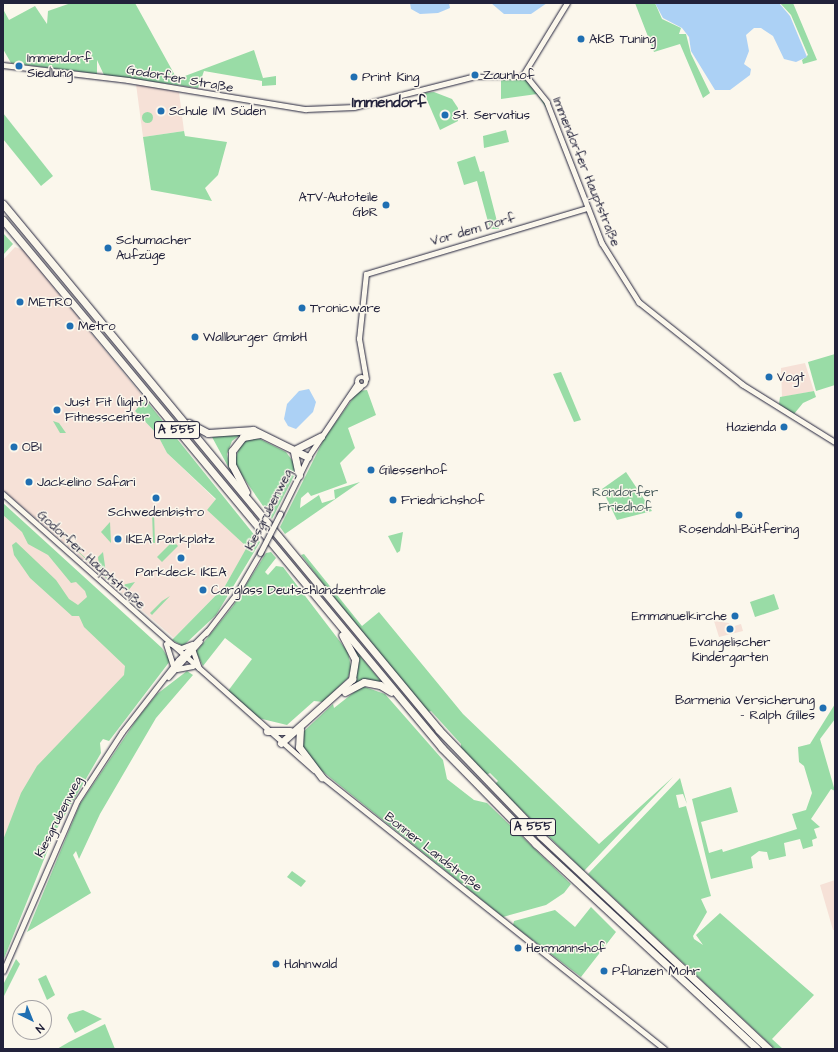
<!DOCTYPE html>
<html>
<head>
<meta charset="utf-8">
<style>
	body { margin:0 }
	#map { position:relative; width:838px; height:1052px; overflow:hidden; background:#fbf7ec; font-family:"Architects Daughter",sans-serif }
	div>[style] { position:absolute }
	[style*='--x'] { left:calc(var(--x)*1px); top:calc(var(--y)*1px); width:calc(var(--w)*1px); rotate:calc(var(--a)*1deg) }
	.built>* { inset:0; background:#f6e1d7 }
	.green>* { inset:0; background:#99dca6 }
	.round { border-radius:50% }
	.water>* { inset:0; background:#acd1f5 }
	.roads { filter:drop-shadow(0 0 1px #22223b) drop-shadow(0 0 1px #22223b) }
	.tertiary>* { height:4.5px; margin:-2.25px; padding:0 2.25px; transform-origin:2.25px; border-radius:2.25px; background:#fbf7ec }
	.tertiary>.ring { margin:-2.25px; padding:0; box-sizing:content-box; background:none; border:4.5px solid #fbf7ec; border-radius:50% }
	.secondary>* { height:5px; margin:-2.5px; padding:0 2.5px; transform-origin:2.5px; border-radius:2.5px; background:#fbf7ec }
	.motorway>* { height:7px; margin:-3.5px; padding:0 3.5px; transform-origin:3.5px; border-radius:3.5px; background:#fbf7ec }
	.bridges { filter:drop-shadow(0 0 1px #22223b) drop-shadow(0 0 1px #22223b) }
	.secondary-bridge>* { height:5px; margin:-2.5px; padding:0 2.5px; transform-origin:2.5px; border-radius:2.5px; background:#fbf7ec }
	.dots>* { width:11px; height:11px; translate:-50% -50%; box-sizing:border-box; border:2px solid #fbf7ec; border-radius:50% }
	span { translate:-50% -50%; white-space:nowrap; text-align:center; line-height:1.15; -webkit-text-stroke:3px #fbf7ec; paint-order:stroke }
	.shield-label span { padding:1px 3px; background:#fbf7ec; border:1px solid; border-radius:3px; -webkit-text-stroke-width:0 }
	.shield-label { font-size:12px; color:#22223b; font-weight:700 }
	.poi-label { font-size:13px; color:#22223b }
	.left { translate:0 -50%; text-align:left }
	.right { translate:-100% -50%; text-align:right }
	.street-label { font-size:13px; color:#22223b }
	.park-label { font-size:13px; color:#465a5b }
	.quarter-label { font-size:15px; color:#22223b; font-weight:700 }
	.frame { position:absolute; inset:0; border:4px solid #22223b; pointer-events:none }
	.north { position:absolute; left:12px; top:1000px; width:40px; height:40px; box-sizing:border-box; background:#fbf7ec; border:1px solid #a4a2a5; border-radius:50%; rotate:137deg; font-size:11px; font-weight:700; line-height:16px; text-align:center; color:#22223b }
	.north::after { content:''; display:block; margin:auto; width:14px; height:18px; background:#1f6fb2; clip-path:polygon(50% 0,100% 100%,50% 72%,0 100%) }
</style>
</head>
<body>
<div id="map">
	<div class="built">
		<div style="clip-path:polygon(136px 84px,179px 92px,184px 131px,143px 137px)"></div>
		<div style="clip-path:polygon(15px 247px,23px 250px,145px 399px,135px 411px,157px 434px,167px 453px,216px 500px,207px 510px,248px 547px,225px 586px,174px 638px,3px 490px,3px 260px)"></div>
		<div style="clip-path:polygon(805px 363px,814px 391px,782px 397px,781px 368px)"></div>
		<div style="clip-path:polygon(3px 505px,150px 649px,3px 910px)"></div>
		<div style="clip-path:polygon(714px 621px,729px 623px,731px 627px,741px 624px,743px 631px,719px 637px)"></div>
		<div style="clip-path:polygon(835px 880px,835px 930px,833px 930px,820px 885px)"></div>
	</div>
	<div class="green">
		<div style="clip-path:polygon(71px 3px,135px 3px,177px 79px,254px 50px,263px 78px,276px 76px,276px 85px,262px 86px,262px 81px,204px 71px,198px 88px,104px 75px,97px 60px,97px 74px,11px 63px,3px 49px,3px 9px,9px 20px,35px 6px,47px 24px,48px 11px)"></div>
		<div style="clip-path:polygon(635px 3px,655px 3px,662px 19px,681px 28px,679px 34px,686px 34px,691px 54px,710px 93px,703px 98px,680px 44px,654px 52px)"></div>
		<div style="clip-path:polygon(780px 3px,793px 3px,817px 60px,803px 64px,802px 60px,808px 55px,791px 15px)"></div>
		<div style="clip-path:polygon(522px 78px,529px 82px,546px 103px,551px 115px,537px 94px,501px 99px,501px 79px)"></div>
		<div style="clip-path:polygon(434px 92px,452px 99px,458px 108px,458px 121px,440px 130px,424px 93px)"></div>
		<div class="round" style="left:141.5px;top:111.5px;width:11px;height:11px"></div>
		<div style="clip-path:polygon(3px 113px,53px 176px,41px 186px,3px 139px)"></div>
		<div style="clip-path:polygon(506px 130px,509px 142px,484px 148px,483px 136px)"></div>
		<div style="clip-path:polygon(184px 131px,185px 136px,227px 142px,218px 175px,205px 188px,212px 201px,151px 190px,143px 137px)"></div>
		<div style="clip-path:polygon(475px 156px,480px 172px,484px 171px,499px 229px,490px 229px,477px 181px,464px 185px,457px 162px)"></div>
		<div style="clip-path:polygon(3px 233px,13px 244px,3px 255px)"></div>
		<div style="clip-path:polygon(835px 354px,835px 385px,816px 391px,808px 362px)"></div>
		<div style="clip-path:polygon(561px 372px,581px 420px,574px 422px,553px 374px)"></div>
		<div style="clip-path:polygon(367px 390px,376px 415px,348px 428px,355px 448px,340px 463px,347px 483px,311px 496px,308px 492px,301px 498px,300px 508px,319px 495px,322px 503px,335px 499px,334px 490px,360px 482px,285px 534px,280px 527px,324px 439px,358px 391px)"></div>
		<div style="clip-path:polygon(814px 391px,816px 397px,803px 403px,794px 414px,779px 404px,780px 397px)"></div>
		<div style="clip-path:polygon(145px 399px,260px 542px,216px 615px,183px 646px,172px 640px,225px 586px,247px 547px,207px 510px,216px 499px,167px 453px,157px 434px,135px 411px)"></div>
		<div style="clip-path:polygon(53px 421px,59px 423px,66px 433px,60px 433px)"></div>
		<div style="clip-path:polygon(244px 432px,232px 441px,227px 454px,231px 472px,212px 437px)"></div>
		<div style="clip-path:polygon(249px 439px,260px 439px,286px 452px,295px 464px,294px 476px,272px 519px,234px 464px,240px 445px)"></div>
		<div style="clip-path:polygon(626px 472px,652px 511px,617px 520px,602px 489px)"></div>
		<div style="clip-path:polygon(3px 503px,162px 648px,170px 661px,109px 741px,103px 739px,100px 743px,101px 753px,55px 832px,3px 961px,3px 840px,21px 793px,37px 766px,124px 675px,125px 666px,84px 627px,79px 616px,72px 616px,30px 578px,14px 555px,12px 545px,16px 542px,56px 580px,69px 599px,78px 605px,87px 597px,85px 591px,76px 582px,71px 583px,48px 555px,28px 544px,22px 532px,3px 515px)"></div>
		<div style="clip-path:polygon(152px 510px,154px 512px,155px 543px,153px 543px)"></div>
		<div style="clip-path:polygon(110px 522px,111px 543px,101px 532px)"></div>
		<div style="clip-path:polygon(403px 532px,400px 551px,397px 553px,388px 536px)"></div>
		<div style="clip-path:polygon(58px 533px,110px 580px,122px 585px,135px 582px,128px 591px,109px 581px)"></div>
		<div style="clip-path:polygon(173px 541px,178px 546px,162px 562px,157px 557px)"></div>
		<div style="clip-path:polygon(106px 549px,103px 552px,106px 573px,99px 567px,98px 557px)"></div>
		<div style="clip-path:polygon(271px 552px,276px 558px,265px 572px,268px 575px,276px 566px,283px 567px,348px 652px,351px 667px,348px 678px,323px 702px,314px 701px,287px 725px,258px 718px,228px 691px,252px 659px,225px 638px,203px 666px,196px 652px,233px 606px,266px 553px)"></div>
		<div style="clip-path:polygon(304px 554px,362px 626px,379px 612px,463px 714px,599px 844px,673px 777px,584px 871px,495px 784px,498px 781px,490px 773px,486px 775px,461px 749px,461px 744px,431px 711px,428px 712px,327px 589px,301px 555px)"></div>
		<div style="clip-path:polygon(774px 594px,779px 609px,755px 617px,750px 602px)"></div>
		<div style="clip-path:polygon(170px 596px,152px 615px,150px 613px,162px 601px)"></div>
		<div style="clip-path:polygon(347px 640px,385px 686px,364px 680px,347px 688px,355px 673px)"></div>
		<div style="clip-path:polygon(187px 671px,193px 675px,156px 718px,100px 814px,79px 859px,76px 851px,73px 855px,91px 893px,27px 932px,80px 804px,137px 719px,157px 694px)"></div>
		<div style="clip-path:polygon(362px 686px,385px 694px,443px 760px,447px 779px,474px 800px,487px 803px,571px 884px,564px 893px,546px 905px,503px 917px,312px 763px,302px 751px,302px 733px,333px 704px,334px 708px)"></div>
		<div style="clip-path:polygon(835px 704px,835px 719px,820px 739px,835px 791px,831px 789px,811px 819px,820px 827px,814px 829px,817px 838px,812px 840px,813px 846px,803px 849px,800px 839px,784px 843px,786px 856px,769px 860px,767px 852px,759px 851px,751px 857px,753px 868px,711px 879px,692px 799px,731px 787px,738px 812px,701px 822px,709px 853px,722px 849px,723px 852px,797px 829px,792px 814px,806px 810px,812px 793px,804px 766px,799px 762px,798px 747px,810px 744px)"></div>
		<div style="clip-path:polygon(680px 778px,687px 804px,683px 794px,676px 795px,679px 808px,686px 806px,711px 896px,701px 899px,707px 912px,693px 936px,694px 939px,703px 945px,696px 935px,720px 913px,814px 995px,772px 1039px,783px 1049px,775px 1049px,588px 874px)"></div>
		<div style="clip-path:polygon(292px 871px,306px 881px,301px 887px,287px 877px)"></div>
		<div style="clip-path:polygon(591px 907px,616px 932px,581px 977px,513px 925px,514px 921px,555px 910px,575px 927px)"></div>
		<div style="clip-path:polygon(16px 959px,20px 964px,3px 998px,3px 985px)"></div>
		<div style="clip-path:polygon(46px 975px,55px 995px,47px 1000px,38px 979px)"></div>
		<div style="clip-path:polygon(83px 1010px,102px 1019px,75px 1033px,67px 1018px,69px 1014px)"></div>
		<div style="clip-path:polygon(105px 1024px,115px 1049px,57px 1049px,69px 1042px)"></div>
	</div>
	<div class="water">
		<div style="clip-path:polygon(410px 3px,449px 3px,450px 8px,438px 13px,420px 14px,411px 9px)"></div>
		<div style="clip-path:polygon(491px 3px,547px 3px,531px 14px,504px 14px)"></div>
		<div style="clip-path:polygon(655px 3px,779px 3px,790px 16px,807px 57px,796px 62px,784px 59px,773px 36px,761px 28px,754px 28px,746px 35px,749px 51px,744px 64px,751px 69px,750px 75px,730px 90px,715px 90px,691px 51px,689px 37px,682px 28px,663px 18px)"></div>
		<div style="clip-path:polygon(309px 389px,316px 402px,313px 412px,296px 429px,288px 426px,284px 419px,287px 404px,299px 391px)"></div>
	</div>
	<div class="roads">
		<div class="tertiary">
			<div style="--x:3;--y:65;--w:126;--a:6.8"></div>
			<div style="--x:128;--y:80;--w:180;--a:9.3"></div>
			<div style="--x:306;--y:109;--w:48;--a:-2.4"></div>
			<div style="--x:354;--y:107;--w:122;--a:-14.3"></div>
			<div style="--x:472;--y:77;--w:55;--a:0"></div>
			<div style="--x:527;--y:77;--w:32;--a:51"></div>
			<div style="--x:547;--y:102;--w:151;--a:68.7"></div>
			<div style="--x:602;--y:243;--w:70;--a:57.9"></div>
			<div style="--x:639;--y:302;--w:132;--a:38.5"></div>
			<div style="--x:742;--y:384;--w:110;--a:31.9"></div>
			<div style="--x:523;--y:75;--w:84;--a:-58.6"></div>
			<div class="ring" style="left:357px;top:377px;width:5.5px;height:5.5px"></div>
			<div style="--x:366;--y:379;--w:41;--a:-99.9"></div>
			<div style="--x:359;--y:339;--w:65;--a:-83.9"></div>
			<div style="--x:366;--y:274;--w:231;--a:-16.6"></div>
			<div style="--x:349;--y:397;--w:15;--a:-42"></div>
			<div style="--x:308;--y:457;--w:88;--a:-56.1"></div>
		</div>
		<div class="secondary">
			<div style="--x:3;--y:494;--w:416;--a:41.6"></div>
			<div style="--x:280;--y:514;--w:64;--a:-63.8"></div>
			<div style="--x:206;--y:633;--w:49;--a:-52.4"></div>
			<div style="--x:236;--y:594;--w:48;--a:-59.7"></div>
			<div style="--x:169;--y:643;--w:13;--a:23"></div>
			<div style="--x:181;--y:648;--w:12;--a:-20"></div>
			<div style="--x:166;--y:644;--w:23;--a:72"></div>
			<div style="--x:193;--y:651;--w:18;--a:71"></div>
			<div style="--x:177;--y:669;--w:16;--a:-11"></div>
			<div style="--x:168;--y:677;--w:48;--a:-48.4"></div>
			<div style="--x:320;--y:775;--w:440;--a:38.5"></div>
			<div style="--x:3;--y:971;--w:185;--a:-66.5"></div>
			<div style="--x:77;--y:801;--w:82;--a:-56.9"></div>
			<div style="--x:122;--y:732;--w:91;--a:-52.1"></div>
			<div style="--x:178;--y:660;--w:41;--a:-45"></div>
		</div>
		<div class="motorway">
			<div style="--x:3;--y:204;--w:683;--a:50.34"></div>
			<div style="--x:439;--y:730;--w:147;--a:46.1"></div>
			<div style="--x:541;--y:836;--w:312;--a:43.1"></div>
			<div style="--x:3;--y:220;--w:687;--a:50.26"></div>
			<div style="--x:442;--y:748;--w:134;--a:45.6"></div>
			<div style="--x:536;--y:844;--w:301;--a:42.8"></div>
			<div style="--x:189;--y:423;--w:21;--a:28"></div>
			<div style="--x:208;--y:433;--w:45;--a:-3.8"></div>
			<div style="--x:253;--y:430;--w:61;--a:26.1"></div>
			<div style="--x:296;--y:449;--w:28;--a:-27"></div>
			<div style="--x:294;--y:452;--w:24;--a:78"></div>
			<div style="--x:246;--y:492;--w:30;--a:-117"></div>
			<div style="--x:232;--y:465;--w:14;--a:-90"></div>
			<div style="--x:232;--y:451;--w:18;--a:-52"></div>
			<div style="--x:243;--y:437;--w:17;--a:-10"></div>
			<div style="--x:345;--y:692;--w:21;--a:-28"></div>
			<div style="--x:364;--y:682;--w:16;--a:11"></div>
			<div style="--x:380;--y:685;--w:13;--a:32"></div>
			<div style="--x:300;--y:729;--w:18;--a:93"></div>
			<div style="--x:299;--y:747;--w:38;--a:53"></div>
			<div style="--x:267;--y:731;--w:23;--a:0"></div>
			<div style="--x:281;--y:743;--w:96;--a:-42"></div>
			<div style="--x:352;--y:679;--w:20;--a:-81"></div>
			<div style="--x:355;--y:659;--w:27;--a:-118"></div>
		</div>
	</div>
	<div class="bridges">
		<div class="secondary-bridge">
			<div style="--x:260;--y:553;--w:44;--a:-62.9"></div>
		</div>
	</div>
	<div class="dots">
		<div style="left:581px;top:39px;background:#1f6fb2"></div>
		<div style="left:19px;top:66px;background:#1f6fb2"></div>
		<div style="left:475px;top:75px;background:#1f6fb2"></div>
		<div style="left:354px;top:77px;background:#1f6fb2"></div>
		<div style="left:161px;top:111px;background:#1f6fb2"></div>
		<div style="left:445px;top:115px;background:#1f6fb2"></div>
		<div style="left:386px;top:205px;background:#1f6fb2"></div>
		<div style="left:108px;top:248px;background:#1f6fb2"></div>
		<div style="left:20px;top:302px;background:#1f6fb2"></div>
		<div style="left:302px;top:308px;background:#1f6fb2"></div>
		<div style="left:70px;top:326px;background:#1f6fb2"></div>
		<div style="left:195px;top:337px;background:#1f6fb2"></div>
		<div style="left:769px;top:377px;background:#1f6fb2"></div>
		<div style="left:57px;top:410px;background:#1f6fb2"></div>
		<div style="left:784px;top:427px;background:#1f6fb2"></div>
		<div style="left:14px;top:447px;background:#1f6fb2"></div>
		<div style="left:371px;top:470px;background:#1f6fb2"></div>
		<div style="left:29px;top:482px;background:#1f6fb2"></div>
		<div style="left:156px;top:498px;background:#1f6fb2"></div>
		<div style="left:393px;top:500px;background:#1f6fb2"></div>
		<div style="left:739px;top:515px;background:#1f6fb2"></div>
		<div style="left:118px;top:539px;background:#1f6fb2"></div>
		<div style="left:181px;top:558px;background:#1f6fb2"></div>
		<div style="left:203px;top:590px;background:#1f6fb2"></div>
		<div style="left:735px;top:616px;background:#1f6fb2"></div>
		<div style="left:730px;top:629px;background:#1f6fb2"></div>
		<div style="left:823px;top:708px;background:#1f6fb2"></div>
		<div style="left:518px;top:948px;background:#1f6fb2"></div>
		<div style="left:276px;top:964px;background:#1f6fb2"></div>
		<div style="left:604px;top:971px;background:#1f6fb2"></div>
	</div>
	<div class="shield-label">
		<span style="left:177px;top:430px">A 555</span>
		<span style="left:533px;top:827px">A 555</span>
	</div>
	<div class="poi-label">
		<span class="left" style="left:589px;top:39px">AKB Tuning</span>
		<span class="left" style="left:27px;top:66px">Immendorf<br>Siedlung</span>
		<span class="left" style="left:483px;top:75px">Zaunhof</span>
		<span class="left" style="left:362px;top:77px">Print King</span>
		<span class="left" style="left:169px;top:111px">Schule IM Süden</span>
		<span class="left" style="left:453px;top:115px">St. Servatius</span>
		<span class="right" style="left:378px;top:205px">ATV-Autoteile<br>GbR</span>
		<span class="left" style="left:116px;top:248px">Schumacher<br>Aufzüge</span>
		<span class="left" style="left:28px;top:302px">METRO</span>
		<span class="left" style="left:310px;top:308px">Tronicware</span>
		<span class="left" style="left:78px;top:326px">Metro</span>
		<span class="left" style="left:203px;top:337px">Wallburger GmbH</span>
		<span class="left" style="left:777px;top:377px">Vogt</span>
		<span class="left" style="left:65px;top:410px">Just Fit (light)<br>Fitnesscenter</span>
		<span class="right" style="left:776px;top:427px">Hazienda</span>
		<span class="left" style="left:22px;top:447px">OBI</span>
		<span class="left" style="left:379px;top:470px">Gilessenhof</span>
		<span class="left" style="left:37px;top:482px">Jackelino Safari</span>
		<span class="left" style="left:401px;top:500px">Friedrichshof</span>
		<span style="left:156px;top:512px">Schwedenbistro</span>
		<span style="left:739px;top:529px">Rosendahl-Bütfering</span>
		<span class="left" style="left:126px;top:539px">IKEA Parkplatz</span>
		<span style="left:181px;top:572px">Parkdeck IKEA</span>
		<span class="left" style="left:211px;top:590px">Carglass Deutschlandzentrale</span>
		<span class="right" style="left:727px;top:616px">Emmanuelkirche</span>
		<span style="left:730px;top:650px">Evangelischer<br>Kindergarten</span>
		<span class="right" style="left:815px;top:708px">Barmenia Versicherung<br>- Ralph Gilles</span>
		<span class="left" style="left:526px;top:948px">Hermannshof</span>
		<span class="left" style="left:284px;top:964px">Hahnwald</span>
		<span class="left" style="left:612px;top:971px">Pflanzen Mohr</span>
	</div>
	<div class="street-label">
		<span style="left:180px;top:79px;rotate:10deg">Godorfer Straße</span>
		<span style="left:586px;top:172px;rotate:68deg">Immendorfer Hauptstraße</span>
		<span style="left:473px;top:230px;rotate:-16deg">Vor dem Dorf</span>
		<span style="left:269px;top:510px;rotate:-63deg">Kiesgrubenweg</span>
		<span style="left:91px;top:560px;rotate:42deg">Godorfer Hauptstraße</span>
		<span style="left:59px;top:817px;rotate:-63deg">Kiesgrubenweg</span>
		<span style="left:433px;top:852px;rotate:38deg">Bonner Landstraße</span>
	</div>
	<div class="park-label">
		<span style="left:625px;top:500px">Rondorfer<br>Friedhof</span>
	</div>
	<div class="quarter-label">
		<span style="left:389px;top:103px">Immendorf</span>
	</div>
	<div class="frame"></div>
	<div class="north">N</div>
</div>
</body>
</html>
